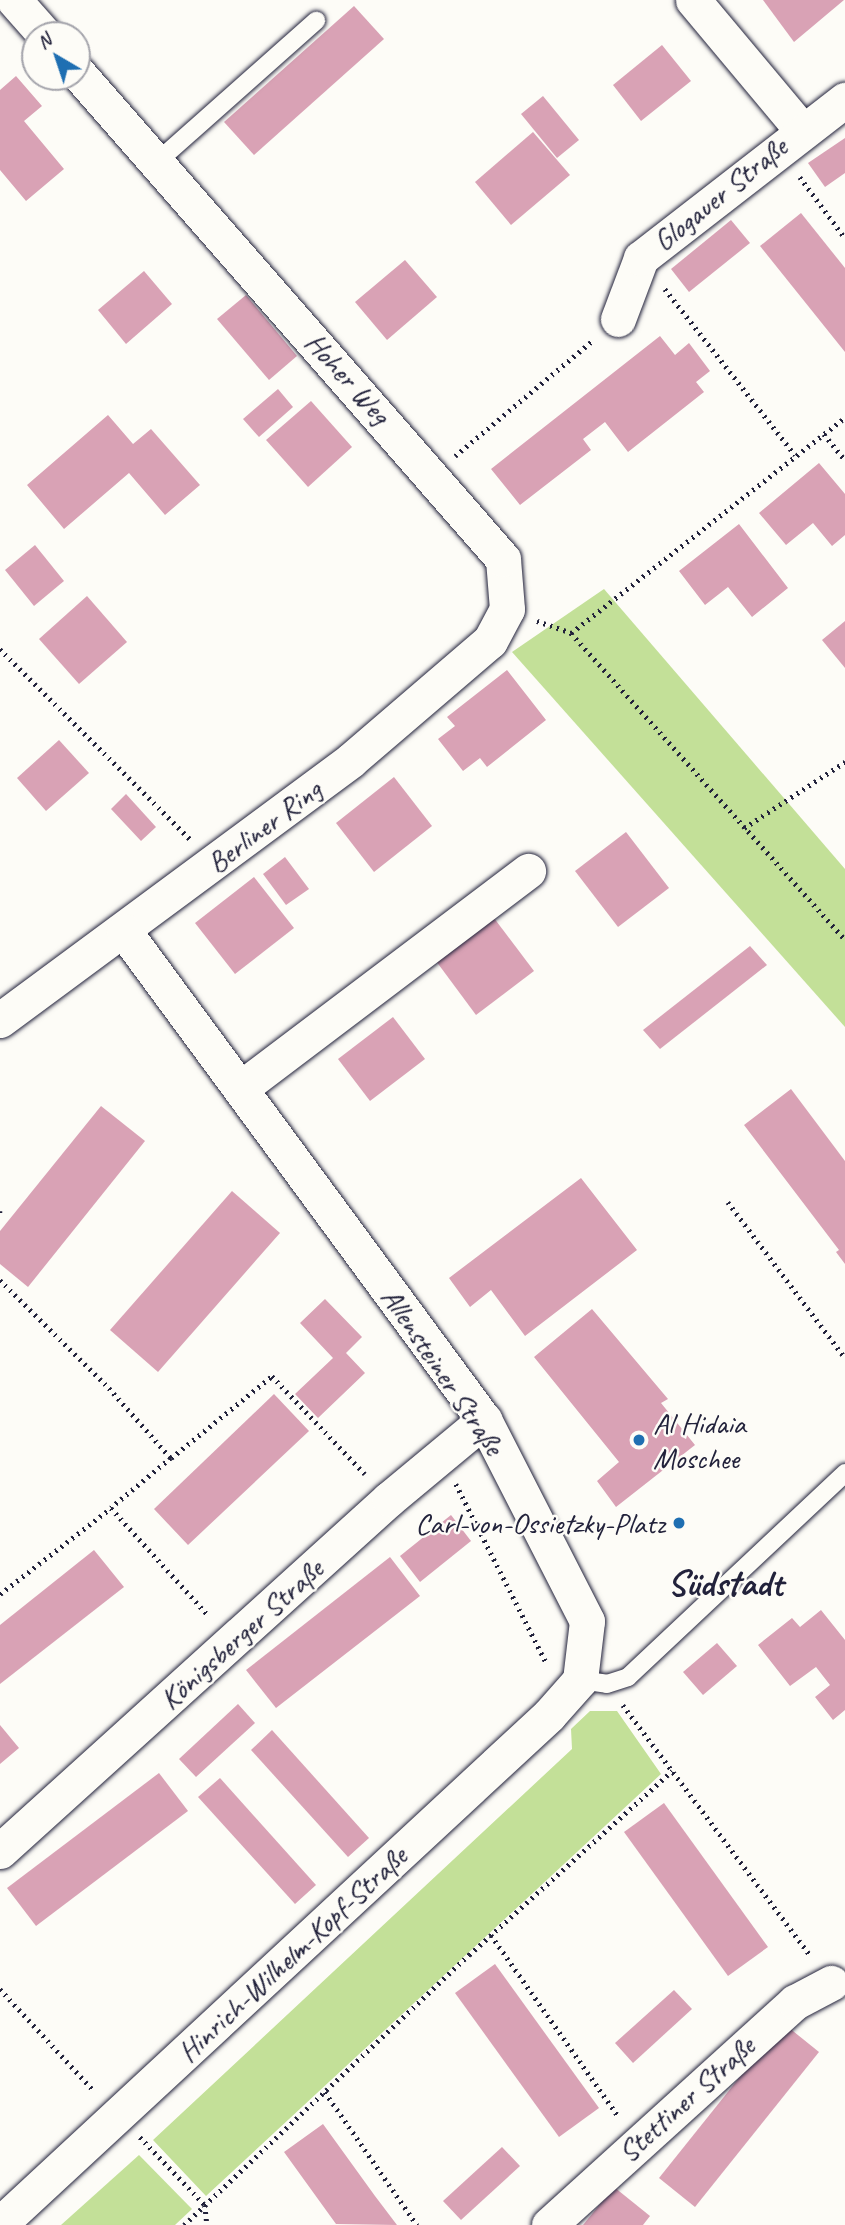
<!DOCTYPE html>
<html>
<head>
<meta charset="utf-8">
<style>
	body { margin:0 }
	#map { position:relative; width:845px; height:2225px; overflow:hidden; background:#fdfcf7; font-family:Caveat,sans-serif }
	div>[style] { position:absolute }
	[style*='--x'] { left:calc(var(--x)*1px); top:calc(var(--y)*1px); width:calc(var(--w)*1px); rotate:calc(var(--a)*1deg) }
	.green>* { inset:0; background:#c3e098 }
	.building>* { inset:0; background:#d9a2b5 }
	.path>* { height:4.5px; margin-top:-2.25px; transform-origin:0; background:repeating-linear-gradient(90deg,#22223b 0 2px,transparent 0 7px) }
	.roads { filter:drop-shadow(0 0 2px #22223b) drop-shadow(0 0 2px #22223b) }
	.lane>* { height:18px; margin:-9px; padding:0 9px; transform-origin:9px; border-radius:9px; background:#fdfcf7 }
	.street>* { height:35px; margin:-17.5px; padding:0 17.5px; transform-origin:17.5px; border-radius:17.5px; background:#fdfcf7 }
	.dots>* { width:19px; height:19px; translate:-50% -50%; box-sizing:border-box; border:4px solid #fdfcf7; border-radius:50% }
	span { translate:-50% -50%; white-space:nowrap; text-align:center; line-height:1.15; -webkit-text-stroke:5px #fdfcf7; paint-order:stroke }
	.street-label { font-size:30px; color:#22223b }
	.poi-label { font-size:30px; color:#22223b }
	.left { translate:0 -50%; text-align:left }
	.right { translate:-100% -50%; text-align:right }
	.district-label { font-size:37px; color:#22223b; font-weight:700 }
	.north { position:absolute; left:21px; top:21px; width:70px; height:70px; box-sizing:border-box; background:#fdfcf7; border:2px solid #a5a5ac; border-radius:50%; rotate:321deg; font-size:19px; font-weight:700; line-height:28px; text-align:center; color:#22223b }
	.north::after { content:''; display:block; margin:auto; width:24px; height:32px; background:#1f6fb2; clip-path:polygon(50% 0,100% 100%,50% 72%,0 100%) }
</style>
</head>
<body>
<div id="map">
	<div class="green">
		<div style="clip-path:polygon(604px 589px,845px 869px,845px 1027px,512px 652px)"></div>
		<div style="clip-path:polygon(590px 1711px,617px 1711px,661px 1774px,206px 2196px,153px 2140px,572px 1749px,571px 1729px)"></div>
		<div style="clip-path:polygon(139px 2155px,192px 2209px,175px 2225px,61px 2225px)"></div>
	</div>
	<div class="building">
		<div style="clip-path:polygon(763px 0,844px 0,794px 42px)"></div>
		<div style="clip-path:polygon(354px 6px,384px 39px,254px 155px,224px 122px)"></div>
		<div style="clip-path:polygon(662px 45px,691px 81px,641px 121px,613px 85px)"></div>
		<div style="clip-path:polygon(16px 76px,42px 106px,24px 121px,64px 169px,26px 201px,0 170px,0 90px)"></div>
		<div style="clip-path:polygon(543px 96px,579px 140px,557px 158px,521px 114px)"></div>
		<div style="clip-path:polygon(533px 132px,570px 175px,511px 225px,475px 182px)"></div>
		<div style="clip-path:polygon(845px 138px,845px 173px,825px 187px,808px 163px)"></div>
		<div style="clip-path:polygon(801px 213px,845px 268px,845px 352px,760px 246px)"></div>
		<div style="clip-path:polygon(731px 220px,750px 243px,689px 292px,671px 269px)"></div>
		<div style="clip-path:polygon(405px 260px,437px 297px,387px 340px,355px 302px)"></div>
		<div style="clip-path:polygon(144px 271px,172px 304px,126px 344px,98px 310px)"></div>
		<div style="clip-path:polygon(246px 295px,297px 356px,269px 380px,217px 319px)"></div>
		<div style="clip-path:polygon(660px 336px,675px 355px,689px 343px,710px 371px,696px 382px,704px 392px,628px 452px,605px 422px,583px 439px,591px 450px,520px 505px,491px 469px)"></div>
		<div style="clip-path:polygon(278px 389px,293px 407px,259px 437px,243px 419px)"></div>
		<div style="clip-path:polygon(311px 401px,352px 447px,308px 487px,266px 440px)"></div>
		<div style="clip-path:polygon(108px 415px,133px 444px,151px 429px,200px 485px,165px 515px,129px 473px,64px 529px,27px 485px)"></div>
		<div style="clip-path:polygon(819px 463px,845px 494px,845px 535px,832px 546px,813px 523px,786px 545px,759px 513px)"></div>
		<div style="clip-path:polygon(739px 524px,788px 588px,752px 617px,728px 587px,705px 605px,679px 571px)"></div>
		<div style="clip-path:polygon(35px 545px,64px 581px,34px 606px,5px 570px)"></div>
		<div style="clip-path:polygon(87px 596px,127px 642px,79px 684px,39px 639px)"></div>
		<div style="clip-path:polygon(845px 621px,845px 668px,822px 640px)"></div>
		<div style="clip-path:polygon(507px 670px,546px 720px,487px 767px,480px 758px,463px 771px,438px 739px,455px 726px,447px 717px)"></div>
		<div style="clip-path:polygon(59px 740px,89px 773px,46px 811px,17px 778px)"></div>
		<div style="clip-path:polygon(394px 777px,432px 826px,374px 872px,336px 823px)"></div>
		<div style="clip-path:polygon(126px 794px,156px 827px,141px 841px,111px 809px)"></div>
		<div style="clip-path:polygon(626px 832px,669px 888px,618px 927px,575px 871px)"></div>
		<div style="clip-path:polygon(285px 857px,309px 889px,286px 905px,263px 874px)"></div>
		<div style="clip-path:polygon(254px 877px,294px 928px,235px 974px,195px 923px)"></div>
		<div style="clip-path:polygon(494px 918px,534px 971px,476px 1015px,436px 961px)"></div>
		<div style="clip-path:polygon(750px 946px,767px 965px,660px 1049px,643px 1030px)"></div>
		<div style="clip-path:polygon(393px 1017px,425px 1059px,370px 1101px,338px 1059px)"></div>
		<div style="clip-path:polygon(791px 1089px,845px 1161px,845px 1264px,836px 1252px,839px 1250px,744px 1125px)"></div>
		<div style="clip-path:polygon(101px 1106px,145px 1141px,28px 1287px,0 1264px,0 1231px)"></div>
		<div style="clip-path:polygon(581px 1178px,637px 1250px,525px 1336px,491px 1290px,470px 1307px,449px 1278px)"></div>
		<div style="clip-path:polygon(232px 1191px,280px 1233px,158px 1372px,110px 1330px)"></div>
		<div style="clip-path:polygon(325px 1299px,362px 1337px,346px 1353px,365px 1373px,318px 1418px,295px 1394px,333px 1358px,300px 1323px)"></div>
		<div style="clip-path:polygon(592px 1309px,668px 1399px,661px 1403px,695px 1445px,616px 1507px,597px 1481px,619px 1462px,534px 1357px)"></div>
		<div style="clip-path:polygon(274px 1394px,309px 1431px,188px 1545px,154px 1509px)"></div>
		<div style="clip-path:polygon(451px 1515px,471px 1541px,420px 1582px,400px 1556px)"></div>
		<div style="clip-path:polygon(94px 1550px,124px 1587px,0 1684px,0 1625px)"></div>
		<div style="clip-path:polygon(390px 1557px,420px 1596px,276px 1708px,246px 1670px)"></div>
		<div style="clip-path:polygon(821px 1610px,845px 1640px,845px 1710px,833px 1720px,815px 1697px,830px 1685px,816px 1667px,790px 1686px,758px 1645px,792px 1618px,800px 1627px)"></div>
		<div style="clip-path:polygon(717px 1643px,737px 1666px,703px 1695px,683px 1672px)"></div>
		<div style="clip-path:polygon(238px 1704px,255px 1723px,196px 1777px,179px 1759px)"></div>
		<div style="clip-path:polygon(0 1725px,19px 1748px,0 1764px)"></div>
		<div style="clip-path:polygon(272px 1730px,369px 1838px,348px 1857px,251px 1750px)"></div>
		<div style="clip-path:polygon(159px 1773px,188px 1811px,36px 1926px,7px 1888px)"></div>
		<div style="clip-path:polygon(220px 1778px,316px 1885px,295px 1904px,198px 1797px)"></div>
		<div style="clip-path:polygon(664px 1803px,768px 1947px,728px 1976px,624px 1832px)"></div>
		<div style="clip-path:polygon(495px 1964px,599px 2108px,559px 2137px,455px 1993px)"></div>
		<div style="clip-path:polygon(674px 1990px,692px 2009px,633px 2063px,615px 2043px)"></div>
		<div style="clip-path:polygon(783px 2023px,819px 2052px,695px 2207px,659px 2178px)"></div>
		<div style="clip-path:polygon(323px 2124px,375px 2196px,397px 2225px,336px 2224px,284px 2152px)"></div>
		<div style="clip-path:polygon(502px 2147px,520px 2166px,461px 2220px,443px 2201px)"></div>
		<div style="clip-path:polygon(614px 2187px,650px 2216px,643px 2225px,583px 2225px)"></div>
	</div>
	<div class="path">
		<div style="--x:800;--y:177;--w:76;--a:53.6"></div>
		<div style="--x:665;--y:289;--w:211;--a:51.9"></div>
		<div style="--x:824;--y:434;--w:33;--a:51"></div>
		<div style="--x:455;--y:456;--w:180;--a:-40"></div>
		<div style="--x:537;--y:621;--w:36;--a:19"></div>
		<div style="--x:571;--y:633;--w:411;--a:48.2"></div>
		<div style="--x:571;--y:633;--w:349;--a:-38.2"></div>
		<div style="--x:0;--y:649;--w:269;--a:45"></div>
		<div style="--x:744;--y:828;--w:121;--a:-33.2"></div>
		<div style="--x:728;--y:1202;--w:195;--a:53.1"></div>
		<div style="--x:0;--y:1211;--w:3;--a:90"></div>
		<div style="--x:0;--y:1280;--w:153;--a:44.7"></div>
		<div style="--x:109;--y:1388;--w:94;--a:48.5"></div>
		<div style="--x:171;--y:1458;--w:78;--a:140.2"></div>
		<div style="--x:111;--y:1508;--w:146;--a:47.8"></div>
		<div style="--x:171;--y:1458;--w:130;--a:-39.1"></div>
		<div style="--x:272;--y:1376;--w:135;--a:46.5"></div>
		<div style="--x:456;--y:1484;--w:202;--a:63.2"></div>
		<div style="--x:0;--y:1594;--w:140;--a:-37.8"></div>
		<div style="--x:623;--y:1705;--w:312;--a:53.2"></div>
		<div style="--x:491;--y:1935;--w:221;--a:54.9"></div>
		<div style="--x:0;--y:1989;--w:139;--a:47.3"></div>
		<div style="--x:325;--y:2092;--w:162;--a:55.3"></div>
		<div style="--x:140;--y:2137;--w:94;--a:46.3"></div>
		<div style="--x:205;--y:2205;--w:20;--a:84"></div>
		<div style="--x:184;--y:2225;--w:393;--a:-43.5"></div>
		<div style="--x:469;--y:1955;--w:274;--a:-42.2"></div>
	</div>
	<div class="roads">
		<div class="lane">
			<div style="--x:157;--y:162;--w:213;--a:-41.6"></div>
			<div style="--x:580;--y:1680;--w:27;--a:8"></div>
			<div style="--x:607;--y:1684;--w:22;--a:-18"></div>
			<div style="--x:628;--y:1677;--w:298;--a:-43.2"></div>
		</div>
		<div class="street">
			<div style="--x:14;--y:0;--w:47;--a:48.5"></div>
			<div style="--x:693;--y:0;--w:168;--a:50.1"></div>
			<div style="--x:618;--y:319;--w:65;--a:-69.3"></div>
			<div style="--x:641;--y:258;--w:258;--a:-37.8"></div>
			<div style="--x:0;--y:1020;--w:437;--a:-36.5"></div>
			<div style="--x:351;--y:760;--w:183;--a:-40.6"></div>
			<div style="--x:490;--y:641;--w:36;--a:-62"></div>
			<div style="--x:507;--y:609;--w:50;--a:-94.6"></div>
			<div style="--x:503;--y:559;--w:647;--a:-131.18"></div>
			<div style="--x:241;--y:1088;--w:360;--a:-37.1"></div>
			<div style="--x:0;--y:1851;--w:525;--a:-42.14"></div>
			<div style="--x:389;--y:1499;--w:124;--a:-39.7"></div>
			<div style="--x:0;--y:2224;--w:749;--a:-42.83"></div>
			<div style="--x:549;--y:1715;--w:47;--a:-48.5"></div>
			<div style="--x:580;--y:1680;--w:59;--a:-83.2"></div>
			<div style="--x:587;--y:1621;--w:226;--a:-117.1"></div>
			<div style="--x:484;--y:1420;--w:607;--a:-126.36"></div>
			<div style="--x:549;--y:2225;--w:332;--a:-42.2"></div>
			<div style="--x:795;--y:2002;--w:41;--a:-27.8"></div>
		</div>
	</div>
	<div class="dots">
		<div style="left:639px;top:1440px;background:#1f6fb2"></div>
		<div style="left:679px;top:1523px;background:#1f6fb2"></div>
	</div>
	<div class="street-label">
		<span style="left:720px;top:194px;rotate:-39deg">Glogauer Straße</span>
		<span style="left:348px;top:378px;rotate:48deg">Hoher Weg</span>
		<span style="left:264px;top:826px;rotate:-37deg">Berliner Ring</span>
		<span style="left:443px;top:1371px;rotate:56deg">Allensteiner Straße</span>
		<span style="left:241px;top:1634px;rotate:-42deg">Königsberger Straße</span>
		<span style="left:292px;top:1954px;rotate:-43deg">Hinrich-Wilhelm-Kopf-Straße</span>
		<span style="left:686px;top:2099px;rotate:-42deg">Stettiner Straße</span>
	</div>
	<div class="poi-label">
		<span class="left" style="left:653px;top:1440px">Al Hidaia<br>Moschee</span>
		<span class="right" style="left:665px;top:1523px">Carl-von-Ossietzky-Platz</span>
	</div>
	<div class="district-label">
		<span style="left:725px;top:1583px">Südstadt</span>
	</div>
	<div class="north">N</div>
</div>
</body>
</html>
